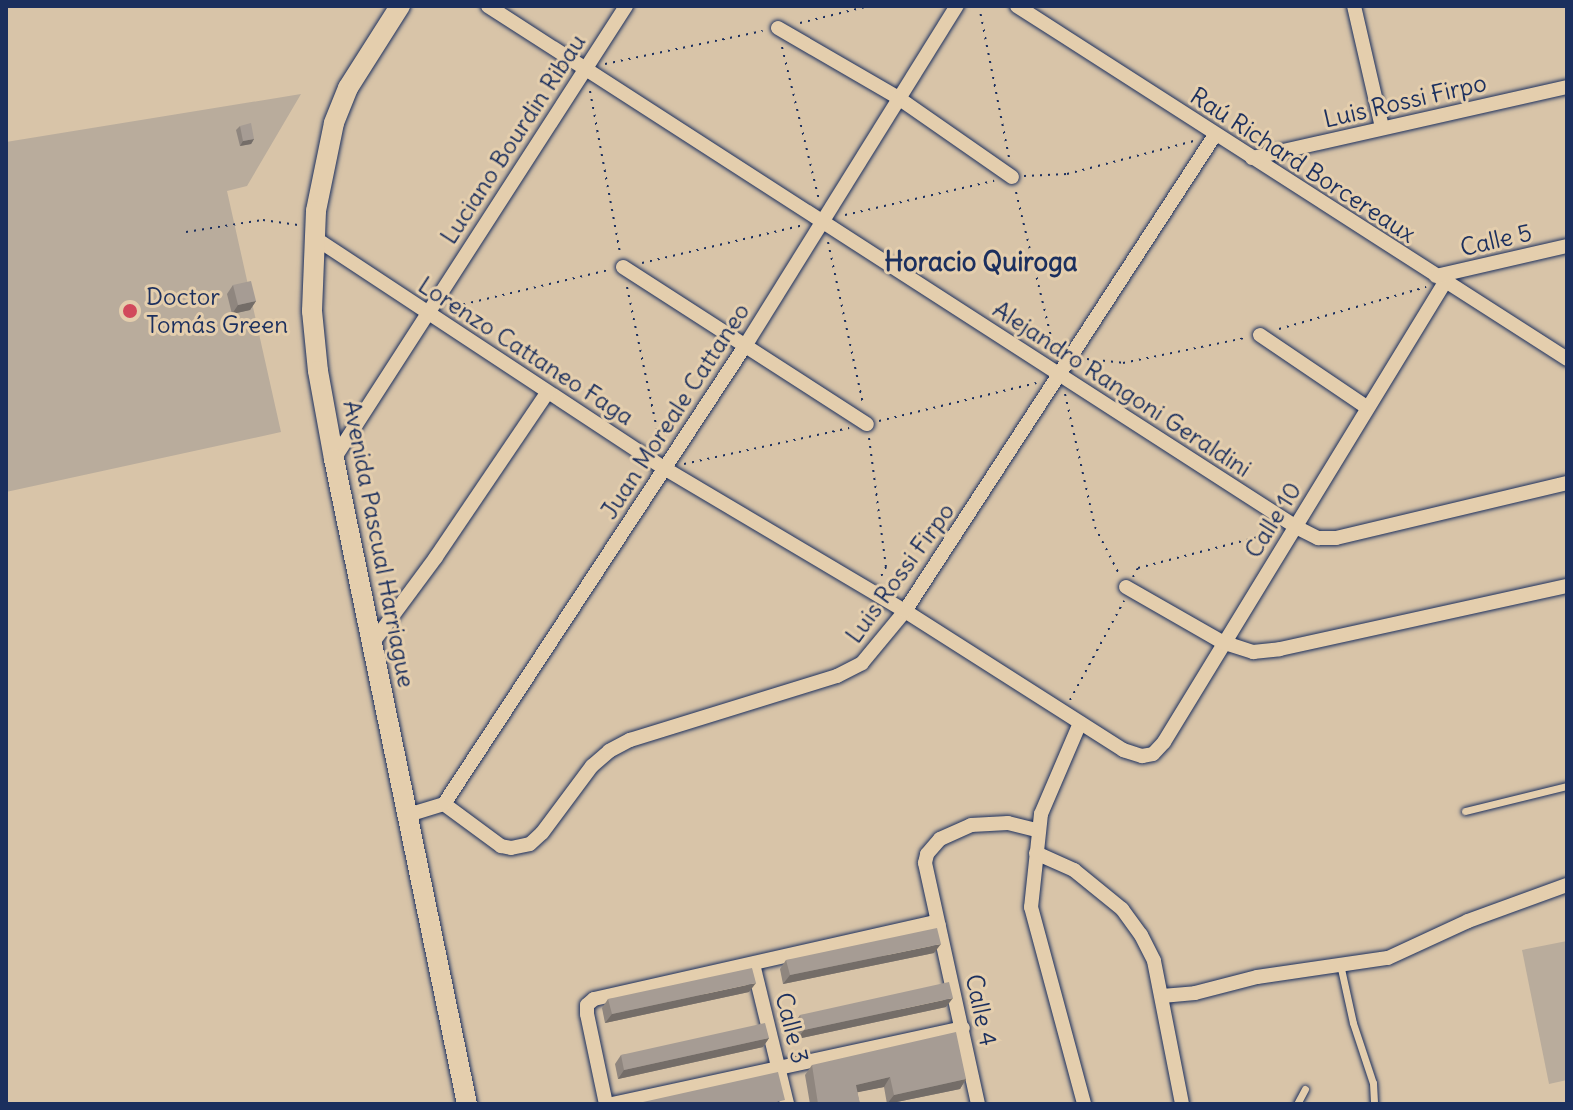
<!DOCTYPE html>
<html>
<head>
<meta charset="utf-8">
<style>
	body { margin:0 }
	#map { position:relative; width:1573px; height:1110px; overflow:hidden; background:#d8c4a8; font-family:Delius,sans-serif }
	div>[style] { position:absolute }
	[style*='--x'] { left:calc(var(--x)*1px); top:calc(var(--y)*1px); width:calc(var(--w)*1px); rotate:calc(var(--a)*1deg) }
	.green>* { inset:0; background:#b9ac9c }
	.path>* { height:2px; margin-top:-1px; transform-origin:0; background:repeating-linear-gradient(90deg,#1b2f5e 0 2px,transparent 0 8px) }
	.roads { filter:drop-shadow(0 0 2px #1b2f5e) drop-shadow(0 0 2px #1b2f5e) }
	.lane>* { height:7px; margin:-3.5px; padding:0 3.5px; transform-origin:3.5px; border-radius:3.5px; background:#e4cead }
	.street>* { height:14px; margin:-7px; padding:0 7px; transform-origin:7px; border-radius:7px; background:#e4cead }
	.secondary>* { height:20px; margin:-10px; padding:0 10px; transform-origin:10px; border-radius:10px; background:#e4cead }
	.wall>* { inset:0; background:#8f867f }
	.shaded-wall>* { inset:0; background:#746d68 }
	.building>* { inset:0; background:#a69c94 }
	.dots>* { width:22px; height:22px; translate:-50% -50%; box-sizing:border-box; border:4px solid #e4cead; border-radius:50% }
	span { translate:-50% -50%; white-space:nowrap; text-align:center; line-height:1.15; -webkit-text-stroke:6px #e4cead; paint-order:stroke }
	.street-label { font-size:24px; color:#1b2f5e }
	.poi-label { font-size:24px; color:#1b2f5e }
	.left { translate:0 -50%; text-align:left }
	.neighbourhood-label { font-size:26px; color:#1b2f5e; font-weight:700 }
	.frame { position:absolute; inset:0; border:8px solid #1b2f5e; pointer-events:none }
</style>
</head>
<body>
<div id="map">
	<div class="green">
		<div style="clip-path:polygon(301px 94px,247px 186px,227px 191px,281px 432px,6px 492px,6px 142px)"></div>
		<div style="clip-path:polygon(1567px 941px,1567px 1080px,1549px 1084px,1522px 950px)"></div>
	</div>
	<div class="path">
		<div style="--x:773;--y:6;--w:8;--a:83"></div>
		<div style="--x:979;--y:6;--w:155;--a:78.8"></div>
		<div style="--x:800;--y:23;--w:71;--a:-13.8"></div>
		<div style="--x:782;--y:47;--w:157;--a:76.4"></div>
		<div style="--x:605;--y:64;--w:161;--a:-11.8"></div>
		<div style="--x:590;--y:91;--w:165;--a:79.5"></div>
		<div style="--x:1024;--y:176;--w:43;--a:-2.7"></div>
		<div style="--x:1067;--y:174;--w:131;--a:-14.6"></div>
		<div style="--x:1016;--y:192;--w:166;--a:76.4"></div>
		<div style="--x:845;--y:215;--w:153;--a:-12.9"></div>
		<div style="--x:186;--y:232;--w:78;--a:-8.9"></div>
		<div style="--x:263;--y:220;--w:37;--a:8"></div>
		<div style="--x:828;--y:242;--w:166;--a:77.8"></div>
		<div style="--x:642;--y:263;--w:166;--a:-13.2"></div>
		<div style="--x:627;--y:287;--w:166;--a:78.1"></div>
		<div style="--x:448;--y:308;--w:165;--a:-13.3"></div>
		<div style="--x:1279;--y:329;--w:153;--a:-15.9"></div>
		<div style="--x:1087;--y:359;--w:36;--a:6"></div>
		<div style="--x:1123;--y:363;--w:125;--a:-11.6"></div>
		<div style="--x:1065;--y:394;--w:136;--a:77.3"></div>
		<div style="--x:1095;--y:527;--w:53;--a:62.9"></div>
		<div style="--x:879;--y:421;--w:162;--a:-13.6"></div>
		<div style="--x:869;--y:438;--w:130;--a:82.5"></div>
		<div style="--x:886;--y:567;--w:15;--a:118"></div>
		<div style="--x:684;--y:464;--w:169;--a:-12.3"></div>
		<div style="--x:1133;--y:577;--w:10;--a:-61"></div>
		<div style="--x:1138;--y:568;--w:144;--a:-14.5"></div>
		<div style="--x:1070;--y:700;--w:113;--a:-61.4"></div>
	</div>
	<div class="roads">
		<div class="lane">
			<div style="--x:1465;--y:811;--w:105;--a:-13.8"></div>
			<div style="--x:1340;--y:964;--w:60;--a:77.6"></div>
			<div style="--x:1353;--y:1023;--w:63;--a:71.6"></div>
			<div style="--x:1373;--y:1083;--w:21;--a:87"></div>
			<div style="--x:1297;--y:1104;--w:17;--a:-62"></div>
		</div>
		<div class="street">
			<div style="--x:488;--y:6;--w:961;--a:32.81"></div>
			<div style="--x:1296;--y:527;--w:25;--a:27"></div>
			<div style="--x:1318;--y:538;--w:18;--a:0"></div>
			<div style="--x:1336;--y:538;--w:237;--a:-13.4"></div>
			<div style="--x:1017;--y:6;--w:654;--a:32.69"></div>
			<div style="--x:1354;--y:6;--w:124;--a:77"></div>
			<div style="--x:778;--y:28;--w:138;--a:30.1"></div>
			<div style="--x:897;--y:97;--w:140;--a:34.8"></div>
			<div style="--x:1252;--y:158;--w:323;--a:-12.7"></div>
			<div style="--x:315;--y:238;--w:418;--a:33.4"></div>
			<div style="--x:664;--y:468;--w:280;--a:30.7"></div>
			<div style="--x:905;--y:611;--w:259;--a:32.5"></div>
			<div style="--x:1123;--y:750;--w:20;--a:18"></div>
			<div style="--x:1142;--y:756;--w:11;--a:-10"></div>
			<div style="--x:1153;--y:754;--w:16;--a:-47"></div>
			<div style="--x:1164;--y:742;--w:539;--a:-58.58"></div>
			<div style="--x:623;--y:267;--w:290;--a:32.8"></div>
			<div style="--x:1436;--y:276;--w:134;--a:-12.9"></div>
			<div style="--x:1260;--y:335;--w:130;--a:34.1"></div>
			<div style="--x:334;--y:459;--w:539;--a:-57.19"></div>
			<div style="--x:1126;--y:587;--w:111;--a:29.8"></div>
			<div style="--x:1222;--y:642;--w:33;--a:18"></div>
			<div style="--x:1253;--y:652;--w:27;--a:-6"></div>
			<div style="--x:1280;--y:649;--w:294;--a:-12.4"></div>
			<div style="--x:371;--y:645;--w:109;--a:-53.5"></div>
			<div style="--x:436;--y:557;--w:198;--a:-55.9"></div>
			<div style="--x:1080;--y:723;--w:99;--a:113.2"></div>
			<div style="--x:1041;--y:814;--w:94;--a:96.1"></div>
			<div style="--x:1031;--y:907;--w:204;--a:74.9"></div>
			<div style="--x:444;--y:804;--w:71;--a:36.4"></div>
			<div style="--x:501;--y:846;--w:10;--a:11"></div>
			<div style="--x:511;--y:848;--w:19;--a:-12"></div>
			<div style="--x:530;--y:844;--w:16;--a:-43"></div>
			<div style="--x:542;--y:833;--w:84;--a:-53.3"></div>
			<div style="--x:592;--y:766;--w:23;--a:-41"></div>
			<div style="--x:609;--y:751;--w:24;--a:-28"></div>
			<div style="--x:630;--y:740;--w:217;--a:-17.2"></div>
			<div style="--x:837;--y:676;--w:28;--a:-27"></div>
			<div style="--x:862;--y:663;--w:67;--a:-50.4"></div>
			<div style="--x:905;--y:611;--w:568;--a:-56.93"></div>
			<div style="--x:408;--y:815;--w:38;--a:-17"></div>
			<div style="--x:444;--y:804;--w:548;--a:-56.69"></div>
			<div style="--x:745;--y:346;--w:401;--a:-58.1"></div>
			<div style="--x:1036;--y:853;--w:42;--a:24.1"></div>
			<div style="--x:1074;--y:870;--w:62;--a:39.1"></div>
			<div style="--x:1122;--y:909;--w:32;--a:54"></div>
			<div style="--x:1141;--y:935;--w:29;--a:63"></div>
			<div style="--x:1154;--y:961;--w:146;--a:78.9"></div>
			<div style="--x:753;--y:964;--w:144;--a:76.3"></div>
			<div style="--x:1162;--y:996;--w:33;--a:-5"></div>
			<div style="--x:1195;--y:993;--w:64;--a:-14.5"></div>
			<div style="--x:1257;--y:977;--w:132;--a:-8.3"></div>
			<div style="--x:1388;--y:958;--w:88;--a:-24.8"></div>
			<div style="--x:1468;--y:921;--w:105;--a:-20"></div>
			<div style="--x:606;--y:1104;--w:92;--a:-101.9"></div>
			<div style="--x:587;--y:1014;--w:9;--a:-90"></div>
			<div style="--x:587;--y:1005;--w:9;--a:-41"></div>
			<div style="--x:594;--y:999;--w:346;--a:-12.7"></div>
			<div style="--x:932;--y:923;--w:7;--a:16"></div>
			<div style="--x:612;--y:1104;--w:359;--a:-12.2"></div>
			<div style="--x:978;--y:1104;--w:247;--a:-102.4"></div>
			<div style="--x:925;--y:863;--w:9;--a:-77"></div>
			<div style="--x:927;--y:854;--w:20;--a:-49"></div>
			<div style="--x:940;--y:839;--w:34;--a:-24"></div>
			<div style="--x:971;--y:825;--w:37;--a:-3"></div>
			<div style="--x:1008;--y:823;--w:30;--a:14"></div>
		</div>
		<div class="secondary">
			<div style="--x:400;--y:6;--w:97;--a:122.4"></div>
			<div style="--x:348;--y:88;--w:38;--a:112"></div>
			<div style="--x:334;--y:123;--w:90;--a:101.6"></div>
			<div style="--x:316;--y:211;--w:100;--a:92.3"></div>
			<div style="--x:312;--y:311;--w:60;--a:84.3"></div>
			<div style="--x:318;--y:371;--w:89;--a:79.7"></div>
			<div style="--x:334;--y:459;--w:659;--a:78.35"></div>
		</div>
	</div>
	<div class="wall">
		<div style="clip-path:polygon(240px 126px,254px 139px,251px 144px,240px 146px,236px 130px)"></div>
		<div style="clip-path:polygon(233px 285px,256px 301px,250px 310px,232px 314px,227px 294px)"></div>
		<div style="clip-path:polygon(934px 953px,783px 984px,780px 969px,786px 960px)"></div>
		<div style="clip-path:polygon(749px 992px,605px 1023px,602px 1008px,608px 999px)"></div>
		<div style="clip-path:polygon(946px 1007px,797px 1039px,794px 1024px,800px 1015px)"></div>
		<div style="clip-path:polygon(769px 1038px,763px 1047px,618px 1079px,615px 1064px,621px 1055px)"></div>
		<div style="clip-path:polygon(812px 1065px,966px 1079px,960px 1089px,887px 1104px,884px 1087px,857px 1092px,860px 1104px,810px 1104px,805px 1075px)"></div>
	</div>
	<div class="shaded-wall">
		<div style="clip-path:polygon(254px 139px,251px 144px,240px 146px,243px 141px)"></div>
		<div style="clip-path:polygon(256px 301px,250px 310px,232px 314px,238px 305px)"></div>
		<div style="clip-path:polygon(941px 944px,934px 953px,783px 984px,790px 975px)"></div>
		<div style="clip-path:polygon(756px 983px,749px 992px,605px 1023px,612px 1014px)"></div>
		<div style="clip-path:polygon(953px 998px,946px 1007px,797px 1039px,804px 1030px)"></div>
		<div style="clip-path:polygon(769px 1038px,763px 1047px,618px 1079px,624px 1070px)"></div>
		<div style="clip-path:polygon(890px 1077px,884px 1087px,849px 1094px,856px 1085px)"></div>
		<div style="clip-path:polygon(966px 1079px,960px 1089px,887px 1104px,894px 1095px)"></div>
	</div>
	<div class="building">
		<div style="clip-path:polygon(251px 123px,254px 139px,243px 141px,240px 126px)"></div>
		<div style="clip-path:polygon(251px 281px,256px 301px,238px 305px,233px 285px)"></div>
		<div style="clip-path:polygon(937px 928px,941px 944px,790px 975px,786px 960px)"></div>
		<div style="clip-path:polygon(752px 968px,756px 983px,612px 1014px,608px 999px)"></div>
		<div style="clip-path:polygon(949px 982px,953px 998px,804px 1030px,800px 1015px)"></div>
		<div style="clip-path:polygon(765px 1023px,769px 1038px,624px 1070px,621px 1055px)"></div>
		<div style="clip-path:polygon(956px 1032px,966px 1079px,894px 1095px,890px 1077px,856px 1085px,860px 1104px,818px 1104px,812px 1065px)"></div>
		<div style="clip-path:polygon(778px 1072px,785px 1100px,767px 1104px,634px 1104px)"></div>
	</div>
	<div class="dots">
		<div style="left:130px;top:311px;background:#d1495b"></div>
	</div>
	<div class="street-label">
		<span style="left:1405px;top:101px;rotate:-13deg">Luis Rossi Firpo</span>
		<span style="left:513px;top:139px;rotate:-57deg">Luciano Bourdin Ribau</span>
		<span style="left:1303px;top:165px;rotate:33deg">Raú Richard Borcereaux</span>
		<span style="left:1496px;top:240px;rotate:-13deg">Calle 5</span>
		<span style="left:526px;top:351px;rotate:33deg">Lorenzo Cattaneo Faga</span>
		<span style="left:1122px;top:389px;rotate:33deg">Alejandro Rangoni Geraldini</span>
		<span style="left:675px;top:411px;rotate:-57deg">Juan Moreale Cattaneo</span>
		<span style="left:1273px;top:520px;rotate:-58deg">Calle 10</span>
		<span style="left:379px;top:544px;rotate:79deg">Avenida Pascual Harriague</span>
		<span style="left:900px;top:573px;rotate:-54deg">Luis Rossi Firpo</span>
		<span style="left:981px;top:1010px;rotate:78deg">Calle 4</span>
		<span style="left:792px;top:1028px;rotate:76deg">Calle 3</span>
	</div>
	<div class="poi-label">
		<span class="left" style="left:146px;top:311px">Doctor<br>Tomás Green</span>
	</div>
	<div class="neighbourhood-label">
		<span style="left:981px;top:262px">Horacio Quiroga</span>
	</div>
	<div class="frame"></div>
</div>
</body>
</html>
